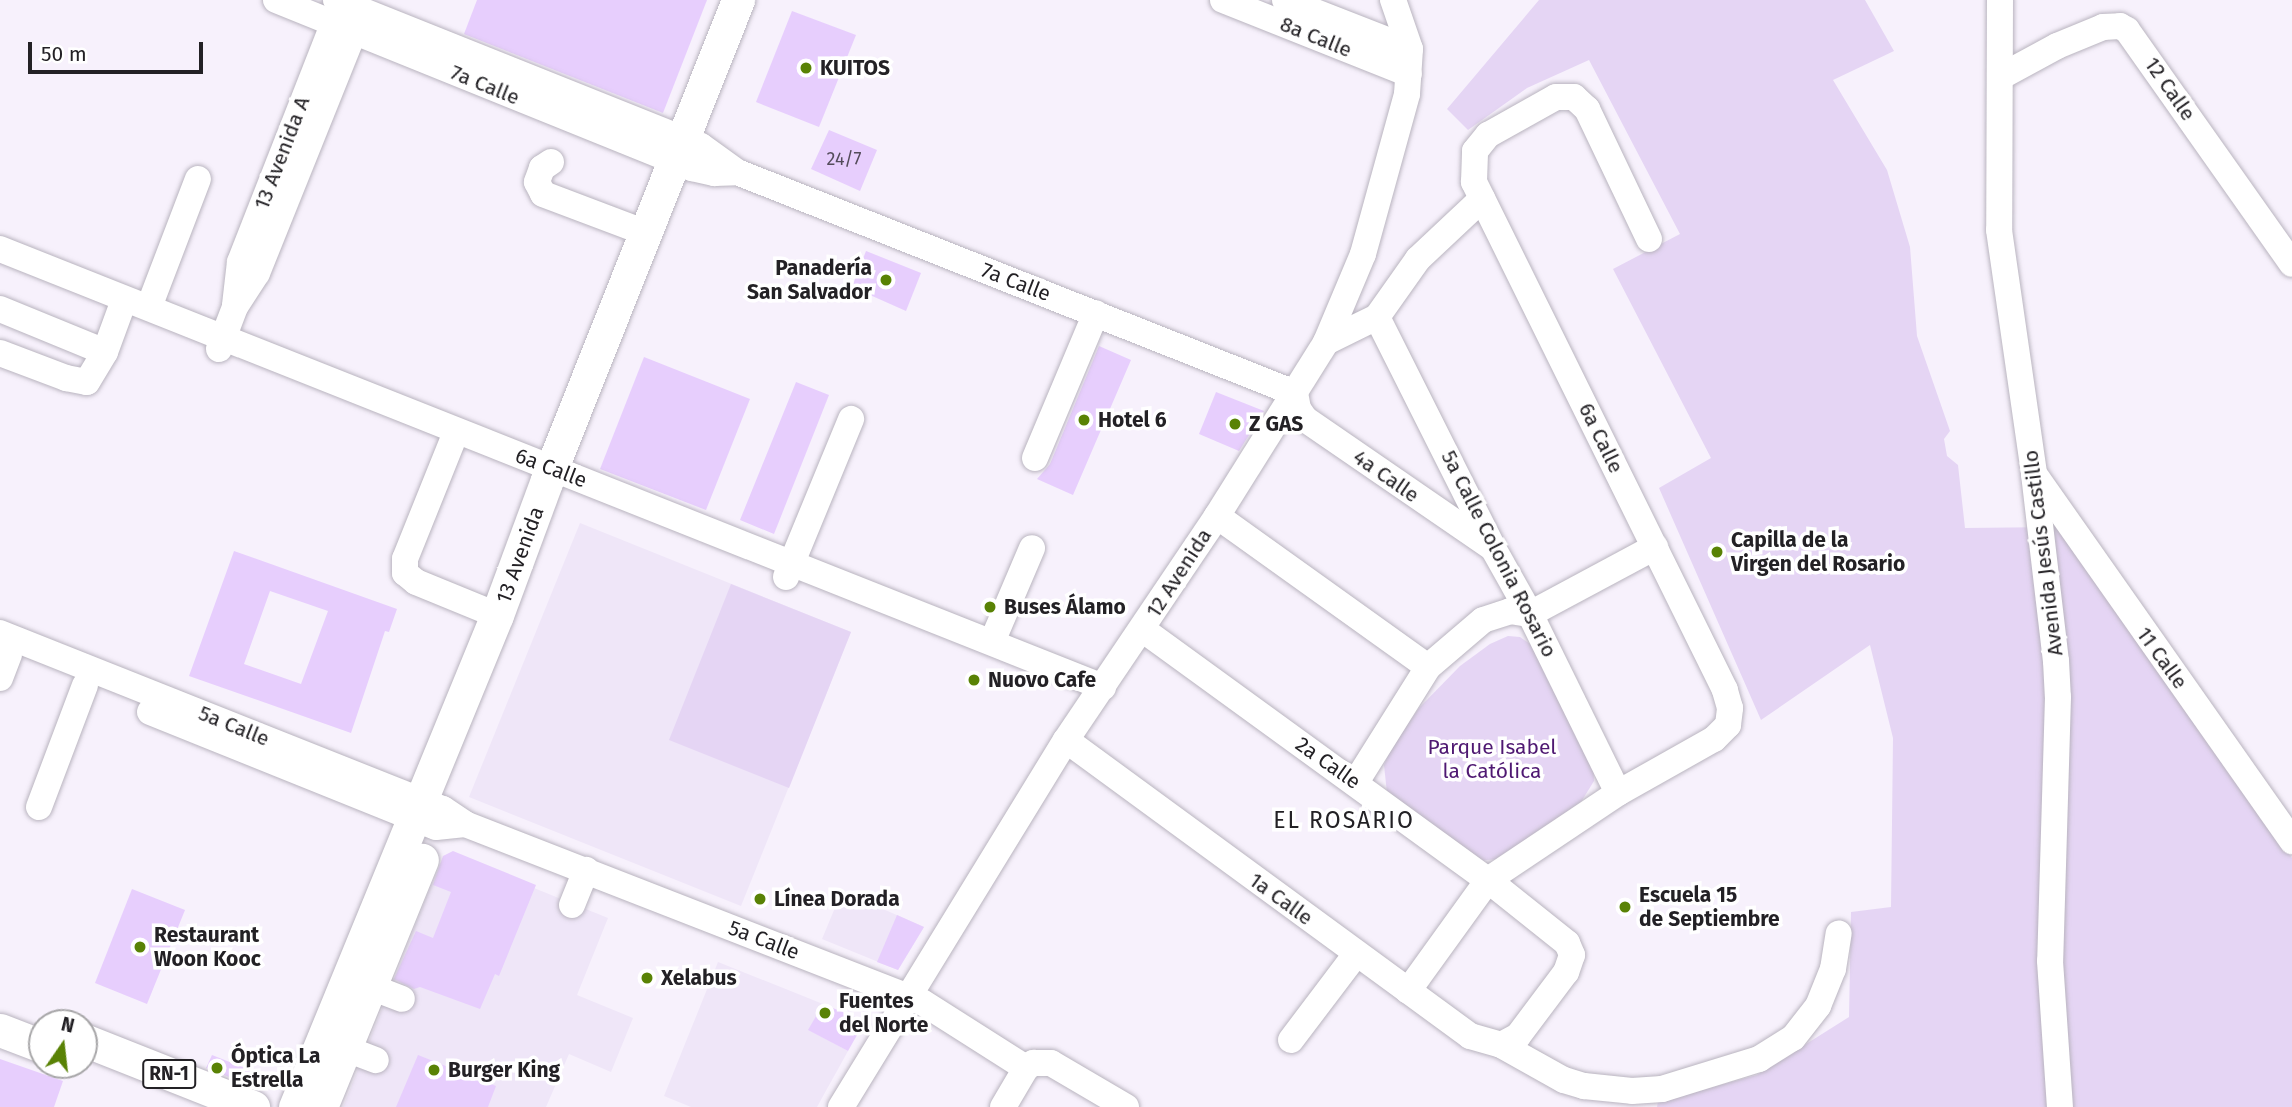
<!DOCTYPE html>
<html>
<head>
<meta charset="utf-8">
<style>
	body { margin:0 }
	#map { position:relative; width:2292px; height:1107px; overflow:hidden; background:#f7f1fc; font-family:"Fira Sans",sans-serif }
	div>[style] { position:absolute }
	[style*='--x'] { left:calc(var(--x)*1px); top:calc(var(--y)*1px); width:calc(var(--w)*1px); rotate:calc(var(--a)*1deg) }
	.built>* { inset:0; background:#efe6f8 }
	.green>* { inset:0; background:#e5d5f4 }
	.building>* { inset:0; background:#e7cefd }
	.roads { filter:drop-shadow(0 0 2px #b9b4bf) drop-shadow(0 0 2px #b9b4bf) }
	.minor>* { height:26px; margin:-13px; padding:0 13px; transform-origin:13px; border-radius:13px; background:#fff }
	.major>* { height:33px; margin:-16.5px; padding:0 16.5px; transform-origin:16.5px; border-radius:16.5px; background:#fff }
	.dots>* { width:19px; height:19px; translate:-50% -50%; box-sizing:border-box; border:4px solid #fff; border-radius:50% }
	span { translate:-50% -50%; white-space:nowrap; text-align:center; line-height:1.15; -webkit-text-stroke:7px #fff; paint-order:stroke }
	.number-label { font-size:18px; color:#544c5b }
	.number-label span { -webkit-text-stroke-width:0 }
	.shield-label span { padding:2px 5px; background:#fff; border:2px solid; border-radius:5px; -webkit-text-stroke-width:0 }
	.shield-label { font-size:19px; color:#232125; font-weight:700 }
	.street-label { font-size:21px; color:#232125 }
	.poi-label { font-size:21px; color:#232125; font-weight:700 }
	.left { translate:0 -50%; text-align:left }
	.right { translate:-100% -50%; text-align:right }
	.park-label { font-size:21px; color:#4f1972 }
	.neighbourhood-label { font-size:23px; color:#232125; letter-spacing:2px }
	.north { position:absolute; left:28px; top:1009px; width:70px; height:70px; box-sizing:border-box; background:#fff; border:2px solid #a7a6a8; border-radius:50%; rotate:14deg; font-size:19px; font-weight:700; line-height:28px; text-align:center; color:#232125 }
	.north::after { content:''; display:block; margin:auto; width:24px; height:32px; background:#598205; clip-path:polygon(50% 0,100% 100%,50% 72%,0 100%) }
	.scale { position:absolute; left:28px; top:42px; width:175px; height:32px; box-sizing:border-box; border:4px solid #232125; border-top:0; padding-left:9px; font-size:21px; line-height:24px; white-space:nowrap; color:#232125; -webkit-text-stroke:5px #fff; paint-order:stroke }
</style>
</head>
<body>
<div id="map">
	<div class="built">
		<div style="clip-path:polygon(580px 523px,851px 632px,741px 906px,469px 797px)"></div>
		<div style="clip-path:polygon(455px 856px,608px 918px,577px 995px,633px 1018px,611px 1072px,569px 1054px,546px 1107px,343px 1107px,440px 863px)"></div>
		<div style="clip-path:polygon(842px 891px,924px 927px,898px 970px,822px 939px)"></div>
		<div style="clip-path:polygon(718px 962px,823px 1004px,809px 1030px,848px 1051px,817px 1107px,691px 1107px,664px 1096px)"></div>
	</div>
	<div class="green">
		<div style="clip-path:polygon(1539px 0,1865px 0,1894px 51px,1833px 80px,1887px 170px,1910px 247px,1917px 336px,1950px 431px,1944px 439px,1947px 456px,1958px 465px,1965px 528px,2056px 527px,2262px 811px,2292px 858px,2292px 1107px,1657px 1107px,1658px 1102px,1757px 1075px,1849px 1017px,1851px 912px,1891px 907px,1893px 738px,1870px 645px,1761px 720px,1659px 488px,1711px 458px,1613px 269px,1680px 234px,1589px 60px,1527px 88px,1468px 130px,1447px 109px)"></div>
		<div style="clip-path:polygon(731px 584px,851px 632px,789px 788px,669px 740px)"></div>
		<div style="clip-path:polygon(1508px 636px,1520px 637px,1530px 644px,1593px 756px,1594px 781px,1581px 802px,1498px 859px,1477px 861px,1387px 793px,1384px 765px,1391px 748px,1419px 708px,1460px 666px,1490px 644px)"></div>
	</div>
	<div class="building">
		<div style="clip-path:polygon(477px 0,707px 0,663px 113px,464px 34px)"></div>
		<div style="clip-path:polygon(792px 11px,856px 35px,819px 127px,756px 102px)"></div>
		<div style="clip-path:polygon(829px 130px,877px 150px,860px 191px,811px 169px)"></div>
		<div style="clip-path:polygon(866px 251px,921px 273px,906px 311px,852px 287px)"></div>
		<div style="clip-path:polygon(1099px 346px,1131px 360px,1073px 495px,1037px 479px,1050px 464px)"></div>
		<div style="clip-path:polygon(644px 357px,750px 399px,706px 510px,600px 469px)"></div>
		<div style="clip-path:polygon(796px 382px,829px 395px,774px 534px,740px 520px)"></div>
		<div style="clip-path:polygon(1216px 392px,1264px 411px,1239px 451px,1199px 434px)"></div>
		<div style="clip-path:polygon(evenodd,234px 551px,397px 609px,389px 632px,385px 631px,351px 733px,189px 676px,234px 551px,270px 591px,328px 611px,301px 684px,244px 664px,270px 591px)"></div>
		<div style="clip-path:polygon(453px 851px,536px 885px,499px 976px,495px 974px,480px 1009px,420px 987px,414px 989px,394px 979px,416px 931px,433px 938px,451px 892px,433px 885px,443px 856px)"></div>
		<div style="clip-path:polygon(132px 889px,185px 910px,147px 1004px,95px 983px)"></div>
		<div style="clip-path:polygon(897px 915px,924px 927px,898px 970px,877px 962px)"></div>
		<div style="clip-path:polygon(823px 1004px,855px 1017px,861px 1028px,848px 1051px,808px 1030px)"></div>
		<div style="clip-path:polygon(212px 1055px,265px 1076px,260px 1089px,206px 1068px)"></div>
		<div style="clip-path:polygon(418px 1055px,496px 1086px,488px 1107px,396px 1107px)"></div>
		<div style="clip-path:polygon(0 1059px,63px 1081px,54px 1107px,0 1107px)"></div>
	</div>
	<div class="roads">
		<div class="minor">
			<div style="--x:276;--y:0;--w:449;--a:22"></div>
			<div style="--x:692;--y:168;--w:23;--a:13"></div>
			<div style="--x:714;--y:173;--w:23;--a:-2"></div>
			<div style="--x:336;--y:0;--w:393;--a:21.8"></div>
			<div style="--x:701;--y:146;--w:44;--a:35.8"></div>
			<div style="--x:737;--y:172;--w:600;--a:21.61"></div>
			<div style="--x:1223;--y:0;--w:200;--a:21.7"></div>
			<div style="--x:1285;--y:0;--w:134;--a:21.4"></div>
			<div style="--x:2000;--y:0;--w:230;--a:90.2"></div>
			<div style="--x:1999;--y:230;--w:246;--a:81.8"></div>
			<div style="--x:2034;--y:474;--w:188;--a:83.3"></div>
			<div style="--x:2056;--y:661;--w:36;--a:87"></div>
			<div style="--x:2058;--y:697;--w:264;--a:91.7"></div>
			<div style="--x:2050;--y:961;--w:146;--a:86.1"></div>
			<div style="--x:2000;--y:77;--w:65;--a:-28.5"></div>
			<div style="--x:2057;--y:46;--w:50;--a:-22.4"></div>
			<div style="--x:2103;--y:27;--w:17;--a:-3"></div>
			<div style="--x:2120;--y:26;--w:8;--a:30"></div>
			<div style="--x:2127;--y:30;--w:286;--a:54.8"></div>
			<div style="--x:551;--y:162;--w:11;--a:146"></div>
			<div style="--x:542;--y:168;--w:15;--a:110"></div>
			<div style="--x:537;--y:182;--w:13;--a:63"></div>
			<div style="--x:543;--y:194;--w:110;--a:20.7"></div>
			<div style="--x:0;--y:249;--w:1187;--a:21.66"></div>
			<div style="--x:235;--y:305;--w:43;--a:-83.4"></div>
			<div style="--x:240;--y:262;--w:272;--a:-68.6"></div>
			<div style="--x:149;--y:307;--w:137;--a:-69.1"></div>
			<div style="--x:0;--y:309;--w:113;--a:22.3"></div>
			<div style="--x:1377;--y:317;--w:258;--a:63.3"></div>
			<div style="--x:1493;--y:548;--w:76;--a:60.7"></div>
			<div style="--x:1530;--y:614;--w:199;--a:63.8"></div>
			<div style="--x:1326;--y:342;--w:57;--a:-26.1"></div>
			<div style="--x:1377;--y:317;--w:71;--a:-54.7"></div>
			<div style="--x:1418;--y:259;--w:88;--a:-43.2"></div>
			<div style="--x:219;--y:349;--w:45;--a:-69.1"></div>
			<div style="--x:235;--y:307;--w:40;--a:-57.1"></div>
			<div style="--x:257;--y:273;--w:276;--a:-68.1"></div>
			<div style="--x:0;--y:353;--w:71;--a:20.7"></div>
			<div style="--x:66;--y:378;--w:21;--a:11"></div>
			<div style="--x:87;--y:382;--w:35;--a:-59"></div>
			<div style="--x:105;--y:352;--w:44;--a:-69.9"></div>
			<div style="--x:1295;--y:393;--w:16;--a:79"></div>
			<div style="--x:1298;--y:409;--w:12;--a:55"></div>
			<div style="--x:1305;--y:419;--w:228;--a:34.5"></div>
			<div style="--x:452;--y:442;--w:126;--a:111.9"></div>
			<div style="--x:405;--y:559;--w:14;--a:90"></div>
			<div style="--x:405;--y:573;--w:14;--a:39"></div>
			<div style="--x:416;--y:582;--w:87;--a:22.2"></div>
			<div style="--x:1035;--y:458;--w:157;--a:-67.2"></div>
			<div style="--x:2037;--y:478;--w:444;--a:54.9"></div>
			<div style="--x:1217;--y:516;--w:259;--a:35.6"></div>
			<div style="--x:786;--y:577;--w:171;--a:-67.6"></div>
			<div style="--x:1142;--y:629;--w:427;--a:36"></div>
			<div style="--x:1488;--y:880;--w:101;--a:38.6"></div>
			<div style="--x:1567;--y:943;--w:13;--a:67"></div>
			<div style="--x:1572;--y:955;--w:18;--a:109"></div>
			<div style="--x:1566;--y:972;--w:80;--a:126.9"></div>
			<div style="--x:1518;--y:1036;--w:19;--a:152"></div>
			<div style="--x:0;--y:633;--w:477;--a:21.7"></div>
			<div style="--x:443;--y:809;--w:27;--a:34"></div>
			<div style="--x:465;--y:824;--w:490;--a:21.3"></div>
			<div style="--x:922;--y:1002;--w:123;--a:32.4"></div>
			<div style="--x:1026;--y:1068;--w:9;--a:-36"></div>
			<div style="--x:1033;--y:1063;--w:18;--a:0"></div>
			<div style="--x:1051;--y:1063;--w:87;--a:30.4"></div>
			<div style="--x:992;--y:642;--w:102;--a:-66.9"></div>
			<div style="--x:0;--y:678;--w:25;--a:-69"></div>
			<div style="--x:150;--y:712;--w:308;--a:21.9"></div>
			<div style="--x:436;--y:827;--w:29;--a:-6"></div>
			<div style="--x:1066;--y:740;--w:501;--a:36.23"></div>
			<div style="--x:1470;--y:1036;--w:32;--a:16"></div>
			<div style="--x:1501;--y:1045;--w:72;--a:29.1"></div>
			<div style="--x:1564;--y:1080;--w:21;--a:17"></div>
			<div style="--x:1584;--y:1086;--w:48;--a:5.9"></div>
			<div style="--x:1632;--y:1091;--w:30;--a:-4"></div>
			<div style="--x:1662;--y:1089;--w:102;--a:-17.2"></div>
			<div style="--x:1759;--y:1059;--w:40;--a:-32"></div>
			<div style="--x:1793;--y:1038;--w:41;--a:-52"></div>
			<div style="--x:1818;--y:1006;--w:40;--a:-68"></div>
			<div style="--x:1833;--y:969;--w:36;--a:-81"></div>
			<div style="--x:1356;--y:782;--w:136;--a:-57.9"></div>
			<div style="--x:1428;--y:667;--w:72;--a:-40.5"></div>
			<div style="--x:1483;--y:620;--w:28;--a:-18"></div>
			<div style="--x:1510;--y:611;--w:20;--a:9"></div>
			<div style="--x:1530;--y:614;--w:142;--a:-28.2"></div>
			<div style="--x:39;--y:807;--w:130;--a:-69.3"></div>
			<div style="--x:572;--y:905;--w:38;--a:-68"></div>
			<div style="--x:371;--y:987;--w:33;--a:21"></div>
			<div style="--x:1408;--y:991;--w:137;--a:-54.2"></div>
			<div style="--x:1488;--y:880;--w:156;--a:-33.8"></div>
			<div style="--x:1618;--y:793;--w:110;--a:-29.4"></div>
			<div style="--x:1714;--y:739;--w:20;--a:-45"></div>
			<div style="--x:1728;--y:725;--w:17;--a:-83"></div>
			<div style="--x:1730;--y:708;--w:19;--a:-106"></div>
			<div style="--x:1725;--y:690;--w:567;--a:-116.29"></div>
			<div style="--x:1474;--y:182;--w:31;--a:-88"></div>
			<div style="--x:1475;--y:151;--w:21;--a:-51"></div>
			<div style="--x:1488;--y:135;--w:78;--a:-29.2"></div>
			<div style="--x:1556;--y:97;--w:18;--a:0"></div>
			<div style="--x:1574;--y:97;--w:18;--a:43"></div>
			<div style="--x:1587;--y:109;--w:144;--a:64.5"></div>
			<div style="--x:1291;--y:1040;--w:108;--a:-52.9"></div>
			<div style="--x:344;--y:1048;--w:34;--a:21"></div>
			<div style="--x:841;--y:1107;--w:430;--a:-58.5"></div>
			<div style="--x:1066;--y:740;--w:270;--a:-56"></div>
			<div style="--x:1217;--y:516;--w:205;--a:-57.9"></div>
			<div style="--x:1326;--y:342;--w:95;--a:-67.2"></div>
			<div style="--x:1363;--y:254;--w:166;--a:-74.6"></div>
			<div style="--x:1407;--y:94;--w:45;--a:-86.2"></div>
			<div style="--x:1410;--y:49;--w:52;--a:-109.1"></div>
			<div style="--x:1003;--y:1107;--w:45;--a:-59.5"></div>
		</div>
		<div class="major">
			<div style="--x:0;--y:1030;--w:45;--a:20.9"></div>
			<div style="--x:84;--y:1040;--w:182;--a:21.6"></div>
			<div style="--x:295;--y:1107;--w:532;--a:-67.68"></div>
			<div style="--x:497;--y:615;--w:144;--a:-69.7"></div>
			<div style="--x:547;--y:480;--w:517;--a:-68.3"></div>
			<div style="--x:321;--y:1107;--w:267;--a:-67.8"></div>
		</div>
	</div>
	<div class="dots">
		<div style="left:806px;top:68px;background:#598205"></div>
		<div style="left:886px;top:280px;background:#598205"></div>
		<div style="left:1084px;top:420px;background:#598205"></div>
		<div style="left:1235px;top:424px;background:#598205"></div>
		<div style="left:1717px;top:552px;background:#598205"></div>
		<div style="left:990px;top:607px;background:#598205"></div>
		<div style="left:974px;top:680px;background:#598205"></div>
		<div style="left:760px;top:899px;background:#598205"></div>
		<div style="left:1625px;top:907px;background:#598205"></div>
		<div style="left:140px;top:947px;background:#598205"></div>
		<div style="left:647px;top:978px;background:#598205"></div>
		<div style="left:825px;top:1013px;background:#598205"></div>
		<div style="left:217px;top:1068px;background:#598205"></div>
		<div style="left:434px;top:1070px;background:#598205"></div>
	</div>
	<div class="number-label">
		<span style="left:844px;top:159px">24/7</span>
	</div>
	<div class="shield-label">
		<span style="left:169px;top:1074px">RN-1</span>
	</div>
	<div class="street-label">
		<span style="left:1316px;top:37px;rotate:22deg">8a Calle</span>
		<span style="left:485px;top:85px;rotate:22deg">7a Calle</span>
		<span style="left:2170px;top:89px;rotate:55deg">12 Calle</span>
		<span style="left:282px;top:153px;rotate:-69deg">13 Avenida A</span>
		<span style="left:1016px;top:282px;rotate:21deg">7a Calle</span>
		<span style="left:1601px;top:438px;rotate:64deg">6a Calle</span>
		<span style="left:551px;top:468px;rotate:21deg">6a Calle</span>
		<span style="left:1386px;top:476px;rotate:35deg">4a Calle</span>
		<span style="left:2043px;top:553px;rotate:-97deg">Avenida Jesús Castillo</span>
		<span style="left:1499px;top:554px;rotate:63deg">5a Calle Colonia Rosario</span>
		<span style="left:520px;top:555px;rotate:-70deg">13 Avenida</span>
		<span style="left:1179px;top:573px;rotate:-57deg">12 Avenida</span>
		<span style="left:2162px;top:658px;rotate:54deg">11 Calle</span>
		<span style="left:234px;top:726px;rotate:22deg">5a Calle</span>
		<span style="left:1328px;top:763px;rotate:35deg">2a Calle</span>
		<span style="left:1281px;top:899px;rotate:36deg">1a Calle</span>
		<span style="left:764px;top:940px;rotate:21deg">5a Calle</span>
	</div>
	<div class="poi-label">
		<span class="left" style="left:820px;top:68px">KUITOS</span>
		<span class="right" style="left:872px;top:280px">Panadería<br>San Salvador</span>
		<span class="left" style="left:1098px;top:420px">Hotel 6</span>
		<span class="left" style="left:1249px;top:424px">Z GAS</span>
		<span class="left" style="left:1731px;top:552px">Capilla de la<br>Virgen del Rosario</span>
		<span class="left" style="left:1004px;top:607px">Buses Álamo</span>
		<span class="left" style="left:988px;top:680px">Nuovo Cafe</span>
		<span class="left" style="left:1639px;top:907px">Escuela 15<br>de Septiembre</span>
		<span class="left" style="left:774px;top:899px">Línea Dorada</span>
		<span class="left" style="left:154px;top:947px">Restaurant<br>Woon Kooc</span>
		<span class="left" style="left:661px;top:978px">Xelabus</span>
		<span class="left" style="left:839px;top:1013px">Fuentes<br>del Norte</span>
		<span class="left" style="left:231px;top:1068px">Óptica La<br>Estrella</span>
		<span class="left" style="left:448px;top:1070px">Burger King</span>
	</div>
	<div class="park-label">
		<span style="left:1492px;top:759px">Parque Isabel<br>la Católica</span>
	</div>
	<div class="neighbourhood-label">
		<span style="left:1344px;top:820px">EL ROSARIO</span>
	</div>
	<div class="north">N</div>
	<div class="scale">50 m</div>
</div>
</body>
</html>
